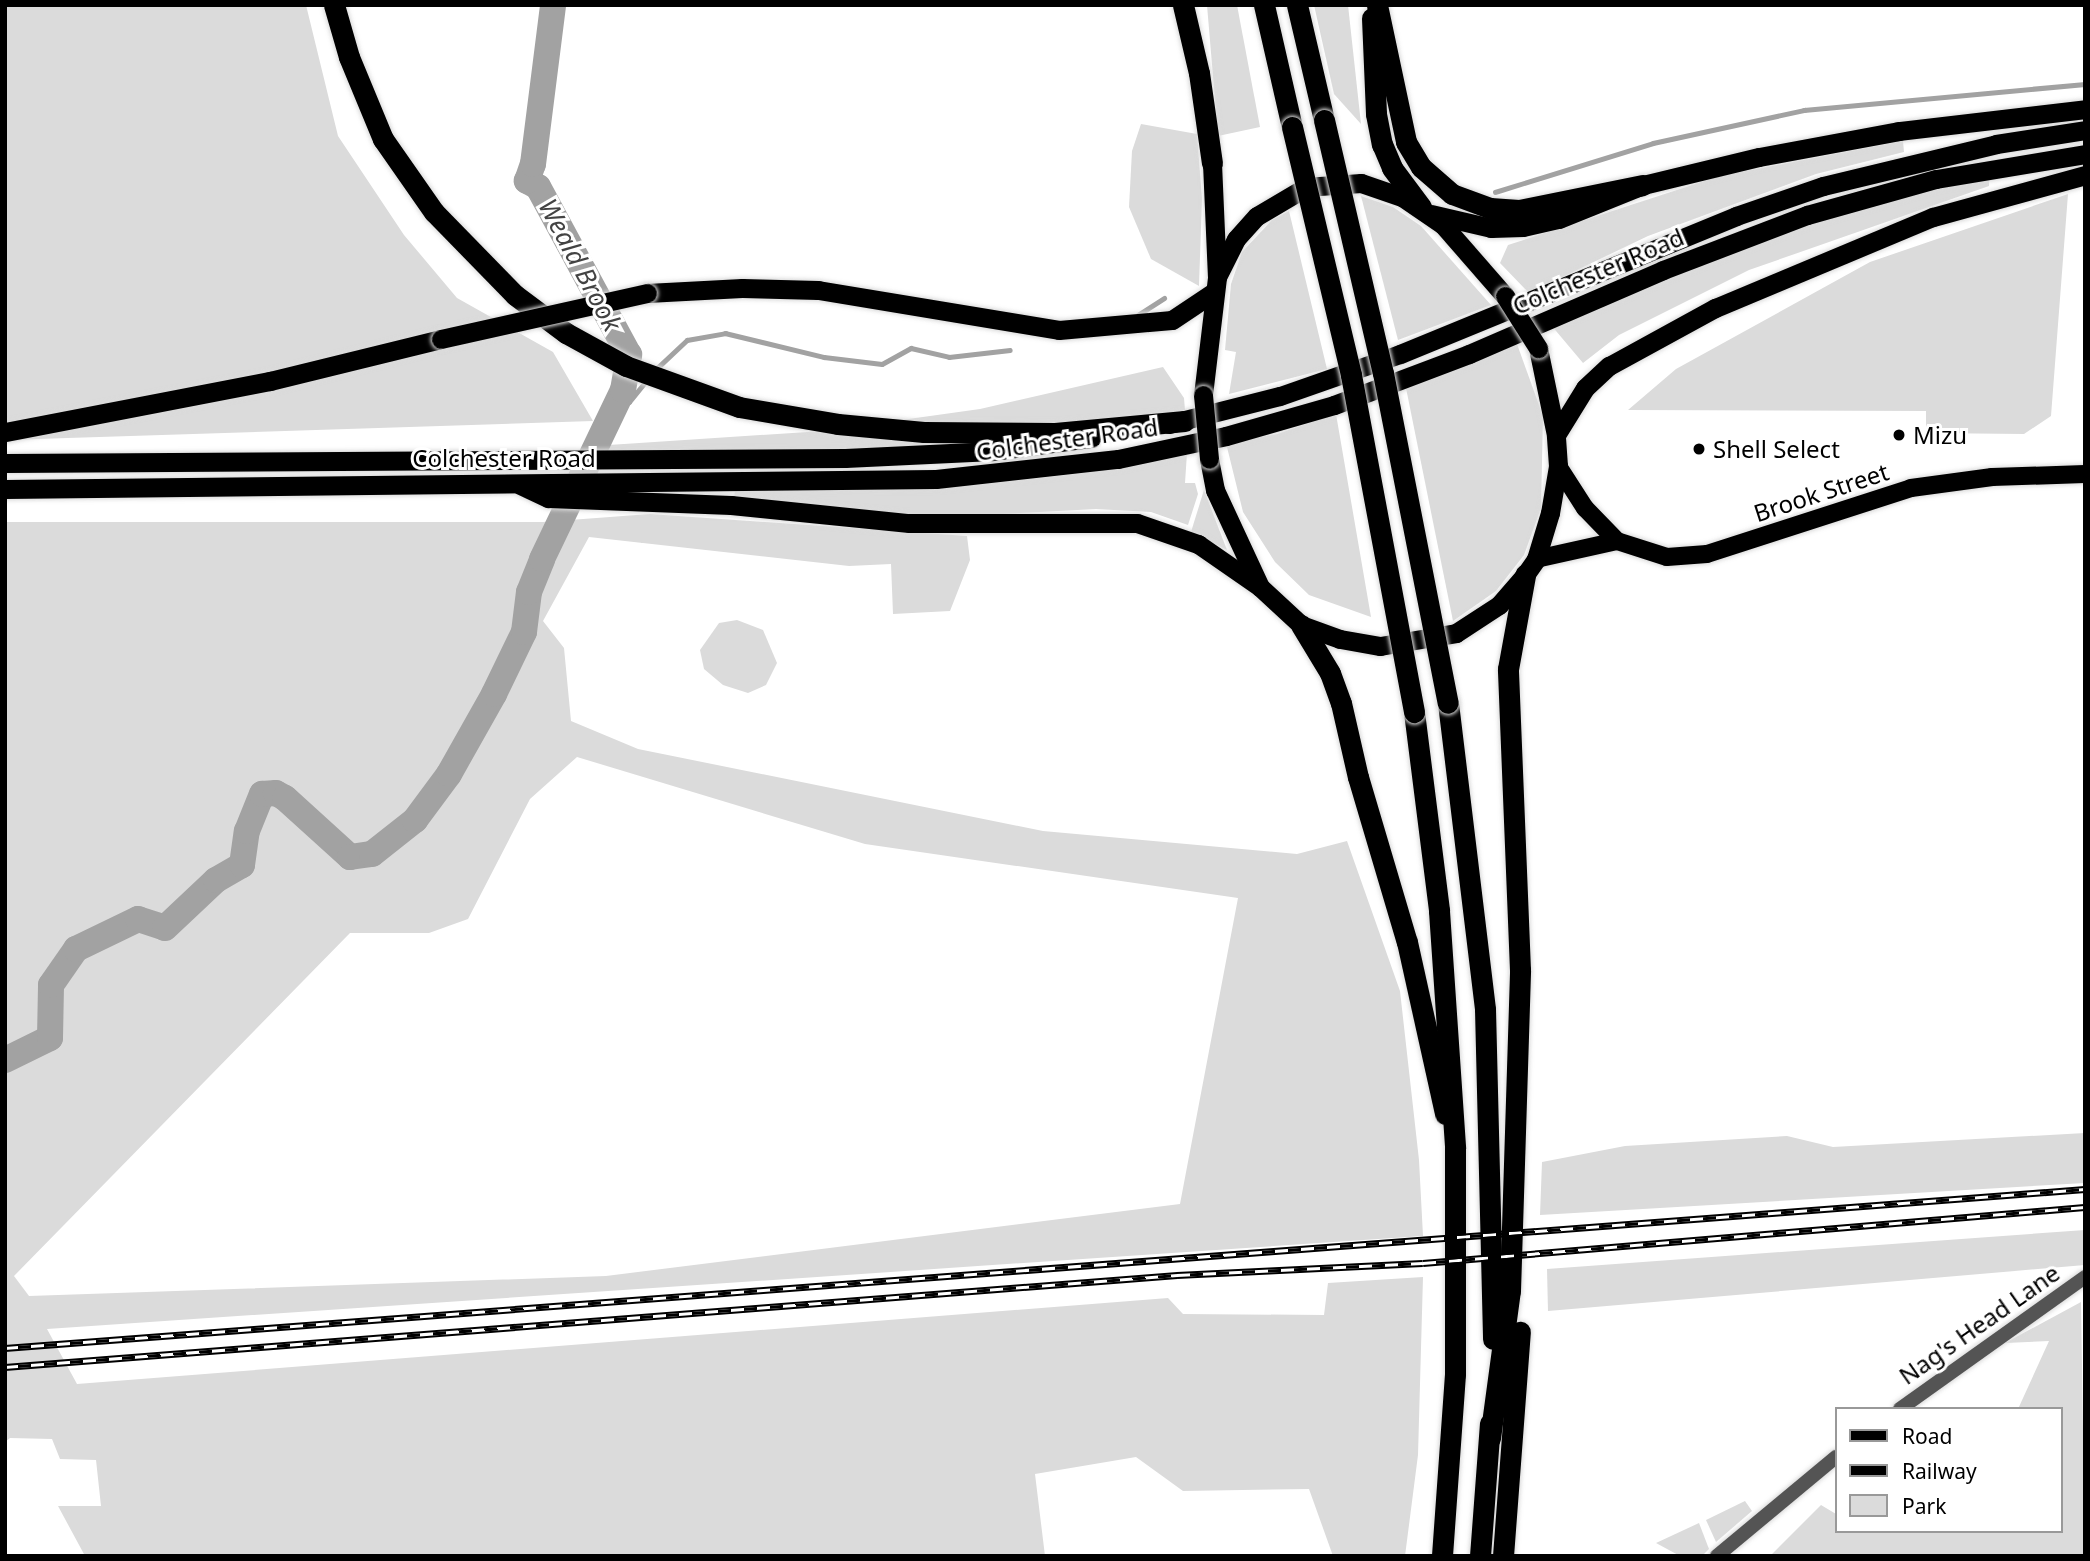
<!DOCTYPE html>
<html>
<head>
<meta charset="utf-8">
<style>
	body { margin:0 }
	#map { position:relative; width:2090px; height:1561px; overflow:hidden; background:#fff; font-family:"Noto Sans",sans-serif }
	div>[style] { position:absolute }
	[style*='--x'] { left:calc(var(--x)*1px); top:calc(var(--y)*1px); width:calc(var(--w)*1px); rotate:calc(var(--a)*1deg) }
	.green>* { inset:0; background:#dbdbdb }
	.stream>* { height:4.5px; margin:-2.25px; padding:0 2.25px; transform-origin:2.25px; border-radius:2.25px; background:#a2a2a2 }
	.river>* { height:26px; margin:-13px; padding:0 13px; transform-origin:13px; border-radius:13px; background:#a2a2a2 }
	.roads { filter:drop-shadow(0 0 2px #dbdbdb) drop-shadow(0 0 2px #dbdbdb) }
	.tertiary>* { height:14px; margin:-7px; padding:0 7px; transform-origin:7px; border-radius:7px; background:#545454 }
	.primary>* { height:18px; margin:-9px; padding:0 9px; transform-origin:9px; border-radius:9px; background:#000 }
	.trunk>* { height:19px; margin:-9.5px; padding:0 9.5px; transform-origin:9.5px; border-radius:9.5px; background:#000 }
	.motorway>* { height:21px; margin:-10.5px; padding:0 10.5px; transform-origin:10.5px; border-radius:10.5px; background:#000 }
	.rail>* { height:7px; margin-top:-3.5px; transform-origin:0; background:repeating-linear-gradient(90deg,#fff 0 13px,#000 0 26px); box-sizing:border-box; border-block:2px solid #000 }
	.bridges { filter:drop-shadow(0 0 2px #dbdbdb) drop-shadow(0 0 2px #dbdbdb) }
	.trunk-bridge>* { height:19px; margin:-9.5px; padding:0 9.5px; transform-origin:9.5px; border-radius:9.5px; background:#000 }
	.motorway-bridge>* { height:21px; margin:-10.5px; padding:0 10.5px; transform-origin:10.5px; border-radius:10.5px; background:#000 }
	.dots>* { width:19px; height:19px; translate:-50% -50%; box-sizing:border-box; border:4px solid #fff; border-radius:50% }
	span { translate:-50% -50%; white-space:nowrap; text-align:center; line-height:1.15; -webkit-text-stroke:6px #fff; paint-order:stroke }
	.street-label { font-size:24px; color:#000 }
	.poi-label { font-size:24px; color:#000 }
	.left { translate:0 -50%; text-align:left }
	.water-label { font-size:26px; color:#434343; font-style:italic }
	.frame { position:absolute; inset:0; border:7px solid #000; pointer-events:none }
	.legend { position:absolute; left:1835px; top:1407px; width:228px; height:126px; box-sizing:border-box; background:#fff; border:2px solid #999; margin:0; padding:9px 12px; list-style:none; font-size:21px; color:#000 }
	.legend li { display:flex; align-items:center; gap:14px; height:35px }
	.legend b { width:35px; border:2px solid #999 }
</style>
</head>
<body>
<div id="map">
	<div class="green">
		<div style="clip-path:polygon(5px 5px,306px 5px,338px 136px,404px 235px,457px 298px,553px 352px,593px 421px,5px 440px)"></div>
		<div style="clip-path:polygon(1207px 5px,1237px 5px,1260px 127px,1218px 136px)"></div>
		<div style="clip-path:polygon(1314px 5px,1348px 5px,1361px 124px,1334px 94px)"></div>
		<div style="clip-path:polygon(1141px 124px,1197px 134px,1202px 199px,1199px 286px,1151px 259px,1129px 207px,1132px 151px)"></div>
		<div style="clip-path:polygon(1903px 141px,1904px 152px,1816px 174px,1648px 236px,1529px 293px,1500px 263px,1508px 245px,1720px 176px)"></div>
		<div style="clip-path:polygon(1989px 177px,1989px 186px,1749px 270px,1619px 335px,1583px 363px,1551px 325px,1785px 230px,1873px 203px)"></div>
		<div style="clip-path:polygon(2068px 194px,2051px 416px,2024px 434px,1926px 433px,1926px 411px,1628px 410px,1676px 369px,1870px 262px)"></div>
		<div style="clip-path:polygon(1361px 196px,1393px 207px,1421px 226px,1491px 305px,1398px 340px)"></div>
		<div style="clip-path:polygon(1289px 211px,1327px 369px,1229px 394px,1236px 352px,1225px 350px,1231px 284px,1242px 252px,1272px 220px)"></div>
		<div style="clip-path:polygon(1517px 344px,1543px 416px,1541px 508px,1524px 555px,1496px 591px,1453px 621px,1406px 388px)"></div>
		<div style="clip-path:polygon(1163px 367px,1184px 398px,1185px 410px,1081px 433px,914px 450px,609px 451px,609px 445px,823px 431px,980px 409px)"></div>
		<div style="clip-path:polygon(1336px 414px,1371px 617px,1309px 595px,1275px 562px,1243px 512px,1226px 443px,1277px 434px)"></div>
		<div style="clip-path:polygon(1187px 453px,1185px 483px,1195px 483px,1198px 494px,1188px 525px,1151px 512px,1096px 509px,947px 517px,734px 500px,735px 489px,976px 485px,1084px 473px)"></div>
		<div style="clip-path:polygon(1204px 490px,1227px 550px,1191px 532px)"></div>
		<div style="clip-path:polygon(evenodd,650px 514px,967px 536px,970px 560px,950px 611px,893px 614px,891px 564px,849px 566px,589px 537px,543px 621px,564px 648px,571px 721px,638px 749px,1043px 831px,1297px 854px,1347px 841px,1400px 991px,1419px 1160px,1423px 1236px,47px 1329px,77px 1384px,1168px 1298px,1183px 1314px,1324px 1315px,1328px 1283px,1423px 1277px,1418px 1455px,1405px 1556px,1333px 1556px,1309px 1489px,1183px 1491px,1136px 1457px,1035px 1474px,1045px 1556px,85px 1556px,58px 1506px,101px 1506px,96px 1460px,60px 1459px,52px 1439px,10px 1438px,5px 1442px,5px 522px,543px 522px,650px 514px,577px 757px,865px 844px,1238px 898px,1180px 1204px,606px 1276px,29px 1296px,14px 1276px,350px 933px,429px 933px,468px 919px,530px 799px,577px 757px)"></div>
		<div style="clip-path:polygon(737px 620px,763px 630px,777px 663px,766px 685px,748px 693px,723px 685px,704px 669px,700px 650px,719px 623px)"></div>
		<div style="clip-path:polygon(2085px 1133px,2085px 1183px,1540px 1215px,1542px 1162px,1625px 1146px,1787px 1136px,1833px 1147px)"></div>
		<div style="clip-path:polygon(2085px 1230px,2085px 1265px,1548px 1311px,1547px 1269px)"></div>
		<div style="clip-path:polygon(2081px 1302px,2085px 1556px,1770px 1556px,1821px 1505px,1836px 1514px,1836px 1531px,2060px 1531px,2060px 1409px,2018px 1409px,2049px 1341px,2005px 1343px)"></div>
		<div style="clip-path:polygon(1745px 1501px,1752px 1511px,1716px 1542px,1706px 1520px)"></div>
		<div style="clip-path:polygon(1699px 1523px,1709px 1549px,1702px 1556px,1680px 1556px,1656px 1543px)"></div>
	</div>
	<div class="stream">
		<div style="--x:1495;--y:192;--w:165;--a:-17.2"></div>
		<div style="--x:1653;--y:143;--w:155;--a:-12.3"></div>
		<div style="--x:1804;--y:110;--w:282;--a:-5.3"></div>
		<div style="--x:1138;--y:315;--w:31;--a:-33"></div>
		<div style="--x:654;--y:371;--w:45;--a:-43.2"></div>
		<div style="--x:687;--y:340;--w:39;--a:-10"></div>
		<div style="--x:725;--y:333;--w:102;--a:13.6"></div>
		<div style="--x:824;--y:357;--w:58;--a:6.9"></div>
		<div style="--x:882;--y:364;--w:33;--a:-29"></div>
		<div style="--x:911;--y:348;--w:39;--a:13"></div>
		<div style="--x:949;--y:357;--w:61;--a:-6.5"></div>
		<div style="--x:614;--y:404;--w:15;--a:-8"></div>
		<div style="--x:629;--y:402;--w:28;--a:-51"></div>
	</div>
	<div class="river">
		<div style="--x:5;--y:1060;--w:50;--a:-26.1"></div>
		<div style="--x:50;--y:1038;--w:53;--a:-88.9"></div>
		<div style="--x:51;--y:985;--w:44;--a:-55.2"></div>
		<div style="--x:76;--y:949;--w:69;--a:-25.8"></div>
		<div style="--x:138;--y:919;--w:28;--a:18"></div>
		<div style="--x:165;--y:928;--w:70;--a:-43.3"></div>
		<div style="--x:216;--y:880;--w:30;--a:-30"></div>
		<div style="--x:242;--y:865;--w:34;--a:-82"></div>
		<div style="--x:247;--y:831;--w:40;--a:-68"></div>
		<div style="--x:262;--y:794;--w:14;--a:-4"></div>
		<div style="--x:276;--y:793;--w:10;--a:29"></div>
		<div style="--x:285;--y:798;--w:88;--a:42.2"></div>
		<div style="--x:350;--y:857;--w:22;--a:-8"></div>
		<div style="--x:372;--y:854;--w:55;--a:-38.3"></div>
		<div style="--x:415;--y:820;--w:57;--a:-53.5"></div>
		<div style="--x:449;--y:774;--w:92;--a:-60.6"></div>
		<div style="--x:494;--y:694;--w:69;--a:-64.2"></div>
		<div style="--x:524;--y:632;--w:40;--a:-82.9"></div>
		<div style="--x:529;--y:592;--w:35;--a:-68"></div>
		<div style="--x:542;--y:559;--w:187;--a:-64.4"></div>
		<div style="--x:623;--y:390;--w:36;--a:-80"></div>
		<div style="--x:629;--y:355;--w:191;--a:-118.4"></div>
		<div style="--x:538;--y:187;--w:13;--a:-151"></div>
		<div style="--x:527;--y:181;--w:18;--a:-71"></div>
		<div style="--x:533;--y:164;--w:160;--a:-82.8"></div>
	</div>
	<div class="roads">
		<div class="tertiary">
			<div style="--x:1900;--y:1409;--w:227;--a:-35.5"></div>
			<div style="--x:1717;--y:1556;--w:155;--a:-39.8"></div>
		</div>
		<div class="primary">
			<div style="--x:1558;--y:466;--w:50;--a:57.3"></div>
			<div style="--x:1585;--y:508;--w:46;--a:45.9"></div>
			<div style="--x:1617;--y:541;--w:52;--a:17.7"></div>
			<div style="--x:1667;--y:557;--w:40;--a:-4.3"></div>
			<div style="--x:1707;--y:554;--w:214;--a:-17.9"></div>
			<div style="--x:1911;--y:488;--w:82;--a:-7.7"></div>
			<div style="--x:1992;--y:477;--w:93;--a:-1.8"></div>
			<div style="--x:1536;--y:559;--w:83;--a:-12.5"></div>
		</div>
		<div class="trunk">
			<div style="--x:1212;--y:163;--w:113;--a:87.5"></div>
			<div style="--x:1431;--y:214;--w:62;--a:13.1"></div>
			<div style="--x:1491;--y:228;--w:32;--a:-2"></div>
			<div style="--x:1523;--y:227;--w:37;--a:-13"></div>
			<div style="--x:1559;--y:219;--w:91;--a:-22"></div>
			<div style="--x:1643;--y:185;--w:119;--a:-13.6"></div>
			<div style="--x:1759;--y:157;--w:142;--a:-10.5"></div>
			<div style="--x:1899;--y:131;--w:187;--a:-6.7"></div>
			<div style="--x:647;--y:293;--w:95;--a:-3"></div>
			<div style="--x:742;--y:288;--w:76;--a:1.5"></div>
			<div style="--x:818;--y:290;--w:244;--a:9.4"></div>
			<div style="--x:1059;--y:330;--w:113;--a:-5.1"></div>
			<div style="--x:1172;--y:320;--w:50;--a:-33.7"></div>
			<div style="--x:1203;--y:395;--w:119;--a:-83.2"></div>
			<div style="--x:1217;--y:277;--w:42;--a:-63.4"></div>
			<div style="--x:1236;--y:239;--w:31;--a:-48"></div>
			<div style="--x:1257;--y:216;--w:57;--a:-30.6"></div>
			<div style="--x:1306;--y:187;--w:55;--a:-4.2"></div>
			<div style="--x:1361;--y:183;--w:43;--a:18.9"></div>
			<div style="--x:1402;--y:197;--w:50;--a:34.3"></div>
			<div style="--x:1443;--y:225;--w:94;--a:48.9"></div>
			<div style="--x:1169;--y:424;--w:114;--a:-14.2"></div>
			<div style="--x:1280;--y:396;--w:127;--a:-19.3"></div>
			<div style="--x:1400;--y:354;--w:363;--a:-22.3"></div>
			<div style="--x:1736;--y:216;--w:92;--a:-19"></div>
			<div style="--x:1823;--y:186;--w:178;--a:-13.6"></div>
			<div style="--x:1996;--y:144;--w:90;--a:-8.9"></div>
			<div style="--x:5;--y:432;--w:270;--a:-10.9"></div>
			<div style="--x:270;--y:381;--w:176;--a:-13.8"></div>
			<div style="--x:1556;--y:435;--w:55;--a:-58.3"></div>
			<div style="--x:1585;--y:388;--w:33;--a:-43"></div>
			<div style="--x:1609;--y:366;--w:121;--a:-28.7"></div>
			<div style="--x:1715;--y:308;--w:236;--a:-22.7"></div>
			<div style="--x:1933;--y:217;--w:158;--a:-15.4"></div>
			<div style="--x:1209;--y:459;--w:32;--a:79"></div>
			<div style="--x:1215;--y:490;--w:107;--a:65.1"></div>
			<div style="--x:1260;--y:587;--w:56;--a:42.8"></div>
			<div style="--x:1301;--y:625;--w:41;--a:19.7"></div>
			<div style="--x:1340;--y:639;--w:41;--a:9.9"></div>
			<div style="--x:1380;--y:646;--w:77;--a:-9.7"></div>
			<div style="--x:1456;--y:633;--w:51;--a:-33.1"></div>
			<div style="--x:1499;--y:605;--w:40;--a:-49"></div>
			<div style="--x:1525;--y:575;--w:19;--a:-55"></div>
			<div style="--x:1536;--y:559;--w:48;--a:-73.1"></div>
			<div style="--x:1550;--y:513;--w:48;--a:-80.3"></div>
			<div style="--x:1558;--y:466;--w:31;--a:-94"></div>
			<div style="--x:1556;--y:435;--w:89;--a:-101.7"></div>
			<div style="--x:5;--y:463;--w:840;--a:-0.34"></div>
			<div style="--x:845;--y:458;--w:148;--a:-2.7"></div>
			<div style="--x:993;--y:451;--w:99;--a:-7.6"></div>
			<div style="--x:520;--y:485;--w:31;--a:25"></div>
			<div style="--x:548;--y:498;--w:183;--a:2.2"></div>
			<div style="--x:731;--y:505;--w:179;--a:5.8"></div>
			<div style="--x:909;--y:523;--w:228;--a:0"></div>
			<div style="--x:1137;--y:523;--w:65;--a:19"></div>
			<div style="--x:1198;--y:544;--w:75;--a:34.7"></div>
			<div style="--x:5;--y:489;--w:931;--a:-0.62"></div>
			<div style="--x:936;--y:479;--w:183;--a:-6.3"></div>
			<div style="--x:1118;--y:459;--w:110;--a:-12"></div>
			<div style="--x:1226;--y:436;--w:112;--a:-16"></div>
			<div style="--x:1334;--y:405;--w:144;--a:-20.7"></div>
			<div style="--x:1469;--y:354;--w:211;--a:-23.4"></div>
			<div style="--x:1663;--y:270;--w:154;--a:-20.9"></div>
			<div style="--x:1807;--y:215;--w:134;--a:-15.6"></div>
			<div style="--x:1936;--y:179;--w:151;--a:-9.5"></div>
		</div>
		<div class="motorway">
			<div style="--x:334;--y:5;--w:54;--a:73.9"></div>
			<div style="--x:349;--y:57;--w:89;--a:67.5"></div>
			<div style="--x:383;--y:139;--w:89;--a:55.1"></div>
			<div style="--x:434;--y:212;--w:116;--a:45.7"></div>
			<div style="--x:515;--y:295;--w:64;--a:36.7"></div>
			<div style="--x:566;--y:333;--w:68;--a:28.8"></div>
			<div style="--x:626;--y:366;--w:120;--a:19.9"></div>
			<div style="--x:739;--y:407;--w:100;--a:9.7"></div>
			<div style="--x:838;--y:424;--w:86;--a:5.3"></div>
			<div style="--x:924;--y:432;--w:131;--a:0.4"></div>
			<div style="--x:1055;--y:433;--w:130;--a:-5.3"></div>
			<div style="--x:1183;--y:5;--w:70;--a:76.8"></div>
			<div style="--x:1199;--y:73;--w:91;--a:81.8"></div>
			<div style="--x:1264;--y:5;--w:125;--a:77.1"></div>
			<div style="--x:1297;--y:5;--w:118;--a:76.8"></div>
			<div style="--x:1377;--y:5;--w:140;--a:78"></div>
			<div style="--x:1406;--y:142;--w:29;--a:59"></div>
			<div style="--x:1421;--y:167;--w:41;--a:41.1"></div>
			<div style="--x:1452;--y:194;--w:40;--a:20.2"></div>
			<div style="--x:1490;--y:208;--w:29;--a:4"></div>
			<div style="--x:1519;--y:210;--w:126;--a:-11.4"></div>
			<div style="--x:1372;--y:18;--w:96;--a:87.6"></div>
			<div style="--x:1376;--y:114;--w:31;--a:79"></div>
			<div style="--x:1382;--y:144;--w:26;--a:67"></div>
			<div style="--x:1392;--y:168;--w:49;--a:53.4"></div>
			<div style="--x:1301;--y:625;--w:56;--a:58.9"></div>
			<div style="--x:1330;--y:673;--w:32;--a:70"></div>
			<div style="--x:1341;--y:703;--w:76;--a:77.1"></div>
			<div style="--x:1358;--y:777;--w:172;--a:73.5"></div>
			<div style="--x:1407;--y:942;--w:176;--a:77.5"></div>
			<div style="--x:1448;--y:703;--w:308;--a:83.1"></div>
			<div style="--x:1485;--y:1009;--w:330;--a:88.6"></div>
			<div style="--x:1414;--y:712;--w:201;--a:82.8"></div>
			<div style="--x:1439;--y:911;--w:238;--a:86.1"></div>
			<div style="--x:1455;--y:1148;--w:226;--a:90"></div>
			<div style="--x:1455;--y:1374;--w:182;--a:94.1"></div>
			<div style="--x:1490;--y:1438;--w:148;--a:-82.3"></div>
			<div style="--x:1510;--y:1291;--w:321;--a:-88.2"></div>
			<div style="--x:1520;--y:970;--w:301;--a:-92.3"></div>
			<div style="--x:1508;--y:669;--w:96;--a:-79.7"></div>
			<div style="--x:1480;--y:1556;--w:133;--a:-85.7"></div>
			<div style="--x:1503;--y:1556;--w:225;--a:-85.7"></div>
		</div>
	</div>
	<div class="rail">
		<div style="--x:5;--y:1348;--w:2086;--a:-4.37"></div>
		<div style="--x:5;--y:1367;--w:1176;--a:-4.49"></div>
		<div style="--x:1177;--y:1275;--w:246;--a:-2.8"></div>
		<div style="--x:1423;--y:1263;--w:664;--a:-4.84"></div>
	</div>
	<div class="bridges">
		<div class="trunk-bridge">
			<div style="--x:1505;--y:296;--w:62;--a:57.6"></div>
			<div style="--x:441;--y:339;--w:211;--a:-12.6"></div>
			<div style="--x:1203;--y:395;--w:64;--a:84.6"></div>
		</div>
		<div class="motorway-bridge">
			<div style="--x:1324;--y:120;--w:260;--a:76.9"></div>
			<div style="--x:1383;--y:373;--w:336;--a:78.9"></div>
			<div style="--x:1292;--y:127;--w:255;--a:76.6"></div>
			<div style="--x:1351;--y:375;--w:343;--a:79.4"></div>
		</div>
	</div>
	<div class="dots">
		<div style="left:1899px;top:435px;background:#000"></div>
		<div style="left:1699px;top:449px;background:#000"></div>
	</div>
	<div class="street-label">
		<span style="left:1598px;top:271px;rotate:-23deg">Colchester Road</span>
		<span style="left:1067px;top:439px;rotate:-8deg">Colchester Road</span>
		<span style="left:504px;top:458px">Colchester Road</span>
		<span style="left:1821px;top:492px;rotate:-18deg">Brook Street</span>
		<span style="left:1979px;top:1324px;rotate:-35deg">Nag's Head Lane</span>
	</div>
	<div class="poi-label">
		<span class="left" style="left:1913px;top:435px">Mizu</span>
		<span class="left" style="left:1713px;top:449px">Shell Select</span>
	</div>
	<div class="water-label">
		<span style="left:580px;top:265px;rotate:62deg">Weald Brook</span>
	</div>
	<div class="frame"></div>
	<ul class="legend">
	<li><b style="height:9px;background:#000"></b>Road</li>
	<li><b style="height:9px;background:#000"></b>Railway</li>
	<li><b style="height:19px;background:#dbdbdb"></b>Park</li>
	</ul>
</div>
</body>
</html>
